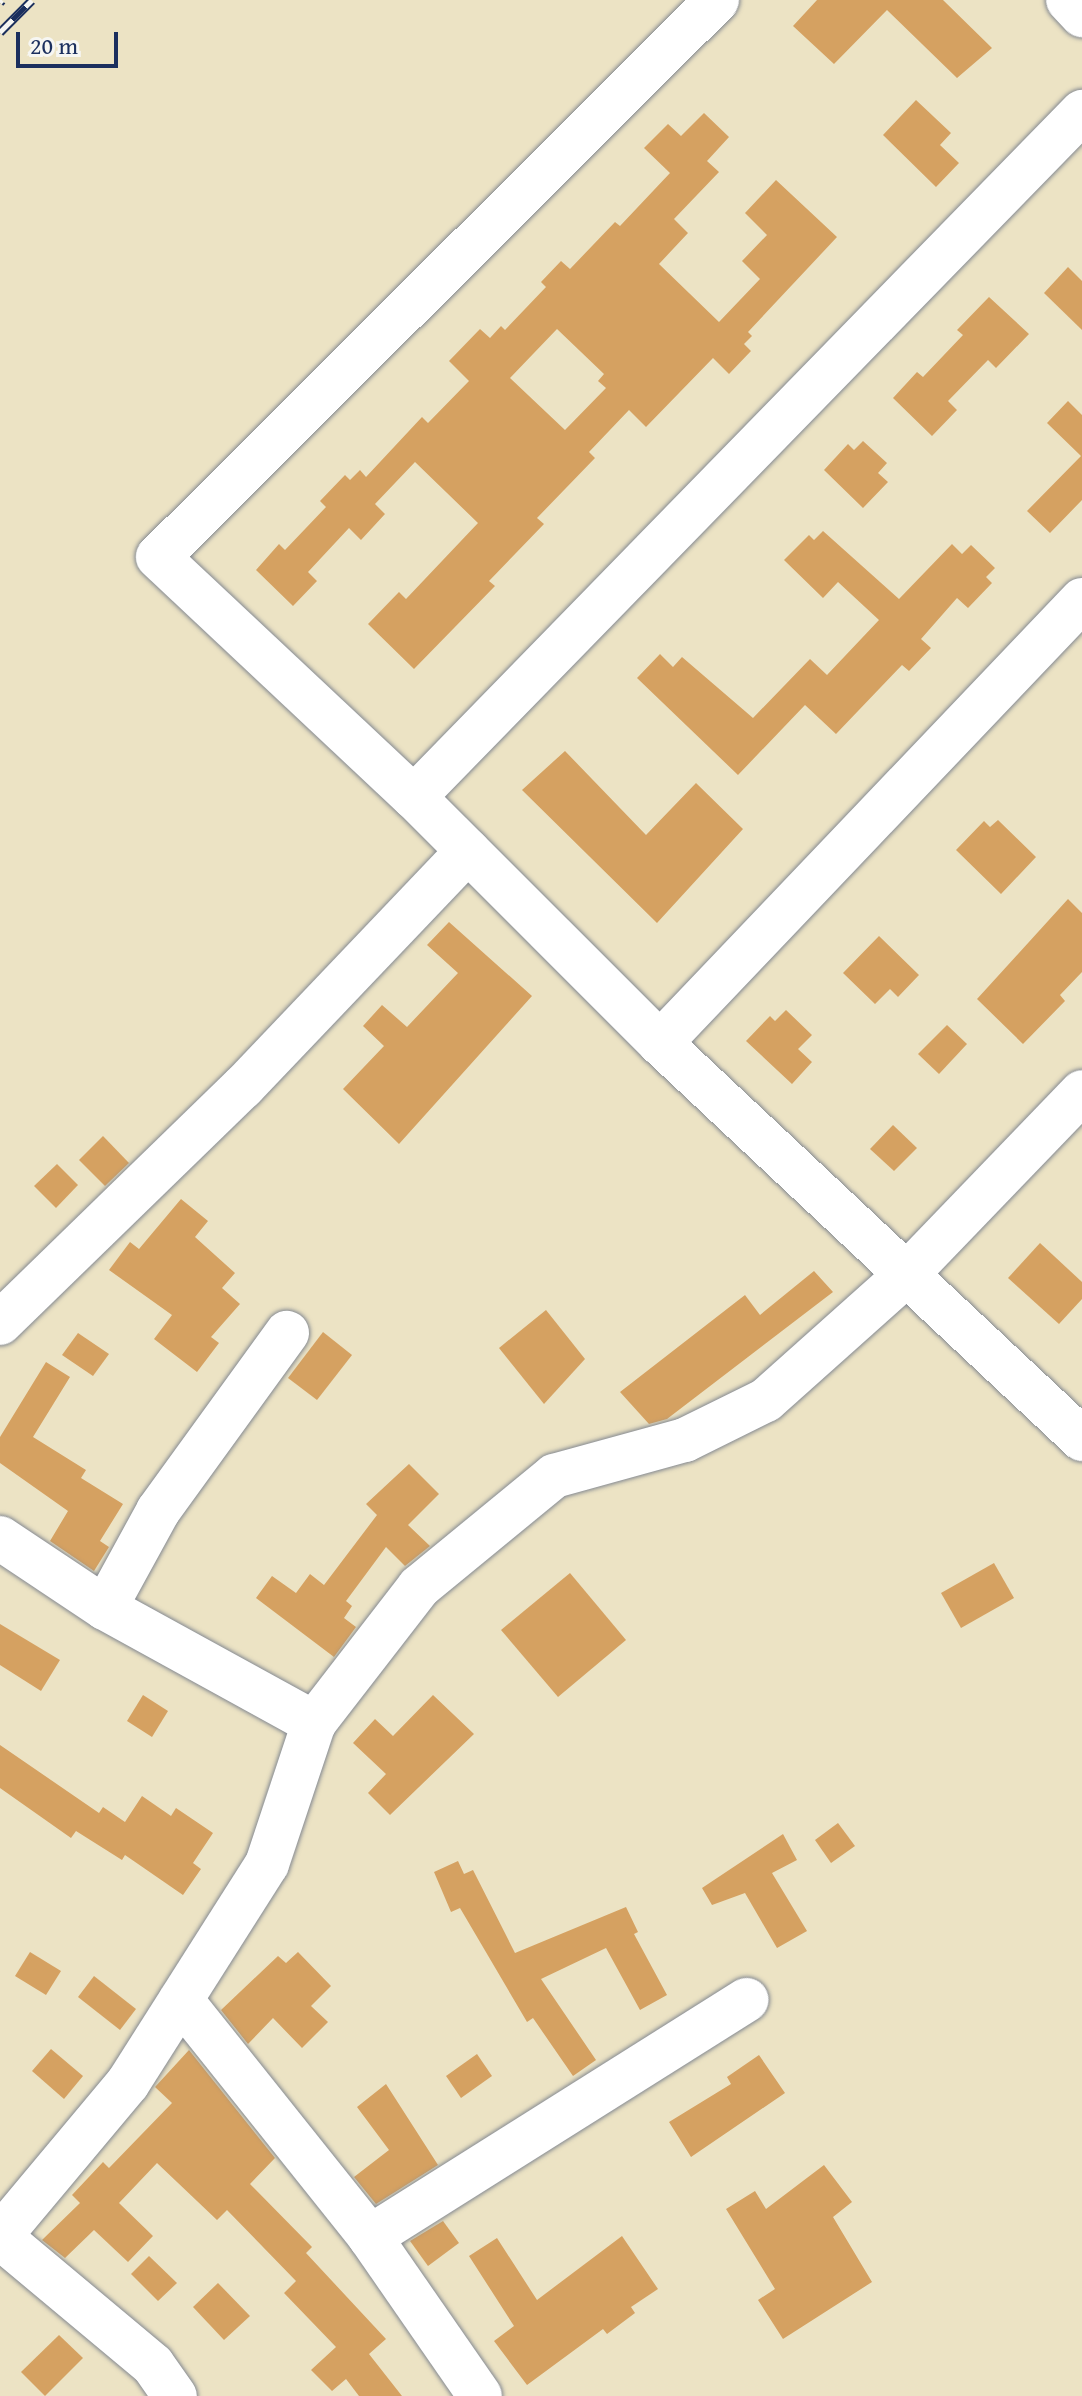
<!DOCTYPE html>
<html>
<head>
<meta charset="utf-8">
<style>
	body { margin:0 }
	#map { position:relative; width:1082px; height:2396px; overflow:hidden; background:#ece3c4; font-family:"Gentium Book Plus",serif }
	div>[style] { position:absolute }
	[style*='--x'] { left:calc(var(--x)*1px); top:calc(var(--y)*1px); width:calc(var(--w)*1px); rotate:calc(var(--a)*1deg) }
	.building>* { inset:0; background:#d5a161 }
	.roads { filter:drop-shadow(0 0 2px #848991) drop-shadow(0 0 2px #848991) }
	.minor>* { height:44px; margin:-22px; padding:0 22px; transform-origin:22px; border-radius:22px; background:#fff }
	.rail>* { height:9px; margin-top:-4.5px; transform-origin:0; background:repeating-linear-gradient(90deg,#f6f6f2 0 18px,#1b2f5e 0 36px); box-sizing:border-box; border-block:2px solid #1b2f5e }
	span { translate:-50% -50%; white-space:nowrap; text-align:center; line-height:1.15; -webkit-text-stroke:6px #f6f6f2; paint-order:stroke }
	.scale { position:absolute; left:16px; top:32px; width:102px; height:36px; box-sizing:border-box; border:4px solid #1b2f5e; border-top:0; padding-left:10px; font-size:24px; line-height:28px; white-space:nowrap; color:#1b2f5e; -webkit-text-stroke:6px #f6f6f2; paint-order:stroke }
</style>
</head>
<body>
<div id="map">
	<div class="building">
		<div style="clip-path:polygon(817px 0,943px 0,992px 48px,957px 78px,887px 10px,834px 64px,793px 26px)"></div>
		<div style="clip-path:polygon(916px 100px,951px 133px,940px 145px,959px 163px,936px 187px,883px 135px)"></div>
		<div style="clip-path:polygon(evenodd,704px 113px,729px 137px,707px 161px,719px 172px,674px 219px,688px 233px,659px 264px,719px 322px,760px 279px,742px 261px,767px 235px,745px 213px,776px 180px,837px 237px,748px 332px,752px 336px,744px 344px,751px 351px,729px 374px,713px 358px,646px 427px,629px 410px,589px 452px,595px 458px,537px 518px,544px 524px,489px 581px,495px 586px,414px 669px,368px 624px,399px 592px,406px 599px,478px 523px,415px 462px,375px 504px,385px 514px,361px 540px,349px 528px,308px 572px,317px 581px,293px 606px,256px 570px,279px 544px,285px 550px,326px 507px,320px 501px,345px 475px,350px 480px,360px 470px,366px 477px,422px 417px,428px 423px,469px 381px,449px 361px,480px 329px,490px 338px,501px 326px,505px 330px,546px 287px,541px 282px,561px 261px,570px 269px,615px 222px,620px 226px,670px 173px,644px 148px,668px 124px,681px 136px,704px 113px,557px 329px,604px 374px,598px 381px,606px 388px,565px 430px,510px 378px,557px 329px)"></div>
		<div style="clip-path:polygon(1068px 267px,1082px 281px,1082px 330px,1044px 293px)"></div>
		<div style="clip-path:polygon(989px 297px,1029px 334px,996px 368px,988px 360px,948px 401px,957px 410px,932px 436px,893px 398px,917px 372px,923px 377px,963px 335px,957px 330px)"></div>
		<div style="clip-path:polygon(1068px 401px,1082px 415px,1082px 500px,1050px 533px,1027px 511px,1081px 456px,1047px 423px)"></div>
		<div style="clip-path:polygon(863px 441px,887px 463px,878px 473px,888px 482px,863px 508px,824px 470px,848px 444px,854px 450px)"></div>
		<div style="clip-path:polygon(823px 531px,899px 599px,952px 544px,962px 554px,971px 545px,995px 568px,986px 577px,992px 583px,968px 608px,957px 598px,921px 639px,931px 648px,909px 671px,902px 665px,836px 734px,805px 705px,738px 775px,637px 678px,660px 654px,673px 667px,682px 657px,753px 718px,810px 659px,827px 675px,879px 620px,838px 582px,823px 598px,784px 560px,809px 535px,814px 540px)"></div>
		<div style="clip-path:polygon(565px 751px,646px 835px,696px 783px,743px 829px,657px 923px,522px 790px)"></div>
		<div style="clip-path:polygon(998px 820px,1036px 857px,1001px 894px,956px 850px,984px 821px,990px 827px)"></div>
		<div style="clip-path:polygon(1068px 899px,1082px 913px,1082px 972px,1060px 995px,1065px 1001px,1023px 1044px,977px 999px)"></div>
		<div style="clip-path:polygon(449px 922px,532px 996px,399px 1144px,343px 1089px,384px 1046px,363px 1026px,382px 1005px,407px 1027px,458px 973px,427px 945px)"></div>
		<div style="clip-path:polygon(879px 936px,919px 975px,898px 997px,890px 989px,875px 1004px,843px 973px)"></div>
		<div style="clip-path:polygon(786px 1010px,812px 1035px,798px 1049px,812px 1062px,792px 1084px,746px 1041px,770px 1016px,775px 1021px)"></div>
		<div style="clip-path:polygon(947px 1025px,967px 1044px,939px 1074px,918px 1054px)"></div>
		<div style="clip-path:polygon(893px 1125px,917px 1148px,894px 1171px,870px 1149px)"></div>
		<div style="clip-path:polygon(103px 1136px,129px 1163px,105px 1186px,79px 1160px)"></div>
		<div style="clip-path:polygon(57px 1164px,78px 1185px,56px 1208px,34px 1186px)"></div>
		<div style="clip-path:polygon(181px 1199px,208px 1221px,195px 1237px,235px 1273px,222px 1288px,240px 1304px,211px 1337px,219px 1343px,197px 1372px,154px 1339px,172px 1315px,109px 1270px,130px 1242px,139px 1249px)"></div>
		<div style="clip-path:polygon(1040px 1243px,1082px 1282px,1082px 1299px,1059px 1324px,1008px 1278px)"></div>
		<div style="clip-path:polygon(814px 1271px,833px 1292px,667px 1419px,649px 1424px,620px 1392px,745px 1295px,760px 1315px)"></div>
		<div style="clip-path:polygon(546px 1310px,585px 1359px,544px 1404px,499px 1348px)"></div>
		<div style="clip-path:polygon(323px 1332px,352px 1355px,317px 1400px,288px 1378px)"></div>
		<div style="clip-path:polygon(78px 1333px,109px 1354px,93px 1376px,62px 1355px)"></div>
		<div style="clip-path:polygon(46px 1362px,70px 1377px,33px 1437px,86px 1470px,81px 1478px,123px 1504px,100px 1541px,109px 1547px,94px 1571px,50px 1541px,68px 1511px,0 1463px,0 1437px)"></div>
		<div style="clip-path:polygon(409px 1464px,439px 1494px,408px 1525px,430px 1546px,405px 1566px,386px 1547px,346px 1601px,352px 1606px,344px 1618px,356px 1627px,334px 1657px,256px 1598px,272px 1576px,296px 1593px,310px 1574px,324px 1585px,377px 1515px,366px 1504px)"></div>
		<div style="clip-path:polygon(994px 1563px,1014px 1598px,961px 1628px,941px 1593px)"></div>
		<div style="clip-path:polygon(570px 1573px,626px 1640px,558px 1697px,501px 1630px)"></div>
		<div style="clip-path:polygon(0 1624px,60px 1660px,41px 1691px,0 1665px)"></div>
		<div style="clip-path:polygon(143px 1695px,168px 1711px,152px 1737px,127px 1721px)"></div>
		<div style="clip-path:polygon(433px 1695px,474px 1734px,390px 1815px,368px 1793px,386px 1774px,353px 1743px,375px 1719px,393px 1736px)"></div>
		<div style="clip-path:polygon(0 1745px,99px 1813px,103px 1807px,125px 1822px,142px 1796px,171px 1816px,176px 1808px,213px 1833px,193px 1863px,201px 1869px,183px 1895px,125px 1855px,122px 1860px,76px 1831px,71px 1838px,0 1788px)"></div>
		<div style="clip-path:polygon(838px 1823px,855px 1846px,831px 1863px,815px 1840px)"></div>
		<div style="clip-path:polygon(783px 1834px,797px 1860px,772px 1873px,807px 1931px,777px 1948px,745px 1893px,712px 1905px,702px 1888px)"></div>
		<div style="clip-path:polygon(458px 1861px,464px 1874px,473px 1870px,515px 1953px,626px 1907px,638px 1932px,634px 1934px,667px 1995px,640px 2010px,606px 1948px,541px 1979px,596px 2060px,573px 2076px,533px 2018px,527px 2022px,460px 1908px,451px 1912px,434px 1872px)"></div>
		<div style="clip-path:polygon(30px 1952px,61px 1971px,46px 1995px,15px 1976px)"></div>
		<div style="clip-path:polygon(298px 1952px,331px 1986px,311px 2006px,328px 2022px,302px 2048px,273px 2018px,248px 2044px,221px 2010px,278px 1956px,286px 1963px)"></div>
		<div style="clip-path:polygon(94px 1976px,136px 2009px,120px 2030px,78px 1997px)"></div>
		<div style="clip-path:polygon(51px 2049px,83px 2076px,64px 2099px,32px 2071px)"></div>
		<div style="clip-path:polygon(189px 2050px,275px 2158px,250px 2184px,312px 2247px,306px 2253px,386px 2339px,369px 2354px,402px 2396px,359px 2396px,346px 2379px,332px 2391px,311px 2370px,336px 2347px,284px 2293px,296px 2281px,227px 2210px,217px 2220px,157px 2163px,119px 2203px,153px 2236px,128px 2262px,94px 2230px,65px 2258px,42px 2240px,80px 2203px,72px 2195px,103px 2162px,109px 2168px,172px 2103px,155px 2087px)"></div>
		<div style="clip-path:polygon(477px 2054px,492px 2076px,461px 2098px,446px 2076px)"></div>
		<div style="clip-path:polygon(759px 2055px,785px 2093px,691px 2157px,669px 2122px,731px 2084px,727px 2077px)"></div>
		<div style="clip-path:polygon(386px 2084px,438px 2165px,376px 2204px,354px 2177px,389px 2150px,357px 2107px)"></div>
		<div style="clip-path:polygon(824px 2165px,852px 2202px,833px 2217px,872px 2282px,783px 2339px,758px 2300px,775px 2289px,726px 2209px,755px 2191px,766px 2209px)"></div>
		<div style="clip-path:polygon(443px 2221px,459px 2243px,428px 2266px,410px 2241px)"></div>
		<div style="clip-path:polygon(622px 2236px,658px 2289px,631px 2307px,635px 2313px,607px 2334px,603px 2329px,527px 2385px,494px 2341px,514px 2326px,469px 2256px,497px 2238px,537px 2300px)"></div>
		<div style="clip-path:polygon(149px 2256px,177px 2283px,158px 2301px,131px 2274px)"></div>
		<div style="clip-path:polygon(218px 2283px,250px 2316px,224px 2340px,193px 2307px)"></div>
		<div style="clip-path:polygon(59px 2335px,83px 2358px,45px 2396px,21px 2372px)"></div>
	</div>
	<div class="roads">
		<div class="minor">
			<div style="--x:717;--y:0;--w:789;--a:135.1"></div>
			<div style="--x:158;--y:557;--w:351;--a:43.2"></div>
			<div style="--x:414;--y:797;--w:348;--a:45"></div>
			<div style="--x:660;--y:1043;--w:579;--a:43.18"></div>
			<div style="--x:1068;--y:0;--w:21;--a:47"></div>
			<div style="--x:414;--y:797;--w:957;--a:-45.72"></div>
			<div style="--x:660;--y:1043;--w:612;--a:-46.39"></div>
			<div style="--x:0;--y:1323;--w:339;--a:-44.2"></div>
			<div style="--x:243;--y:1087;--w:326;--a:-46.4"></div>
			<div style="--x:0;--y:1538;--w:126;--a:33.7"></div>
			<div style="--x:105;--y:1608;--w:239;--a:28.8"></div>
			<div style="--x:105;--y:1608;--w:111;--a:-61.3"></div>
			<div style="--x:158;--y:1511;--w:220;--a:-54.1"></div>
			<div style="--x:181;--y:2000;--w:303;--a:51.4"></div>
			<div style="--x:370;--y:2237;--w:193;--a:55.3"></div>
			<div style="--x:0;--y:2236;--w:199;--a:-50.1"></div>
			<div style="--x:128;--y:2083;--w:259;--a:-57.6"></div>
			<div style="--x:267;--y:1864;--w:149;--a:-71.6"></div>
			<div style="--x:314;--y:1723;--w:172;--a:-52.3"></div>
			<div style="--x:419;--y:1587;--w:175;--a:-39.4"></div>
			<div style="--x:554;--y:1476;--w:136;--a:-15.4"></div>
			<div style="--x:685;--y:1440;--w:90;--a:-26.3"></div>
			<div style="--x:766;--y:1400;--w:191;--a:-41.8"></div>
			<div style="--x:908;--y:1273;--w:251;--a:-46.1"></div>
			<div style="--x:0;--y:2237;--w:199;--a:39.9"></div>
			<div style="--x:153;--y:2365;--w:38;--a:55"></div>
			<div style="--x:370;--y:2237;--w:445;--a:-32.2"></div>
		</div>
	</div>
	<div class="rail">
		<div style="--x:0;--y:2;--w:3;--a:-45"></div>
		<div style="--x:0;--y:32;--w:45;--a:-45"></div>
	</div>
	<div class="scale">20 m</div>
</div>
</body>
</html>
